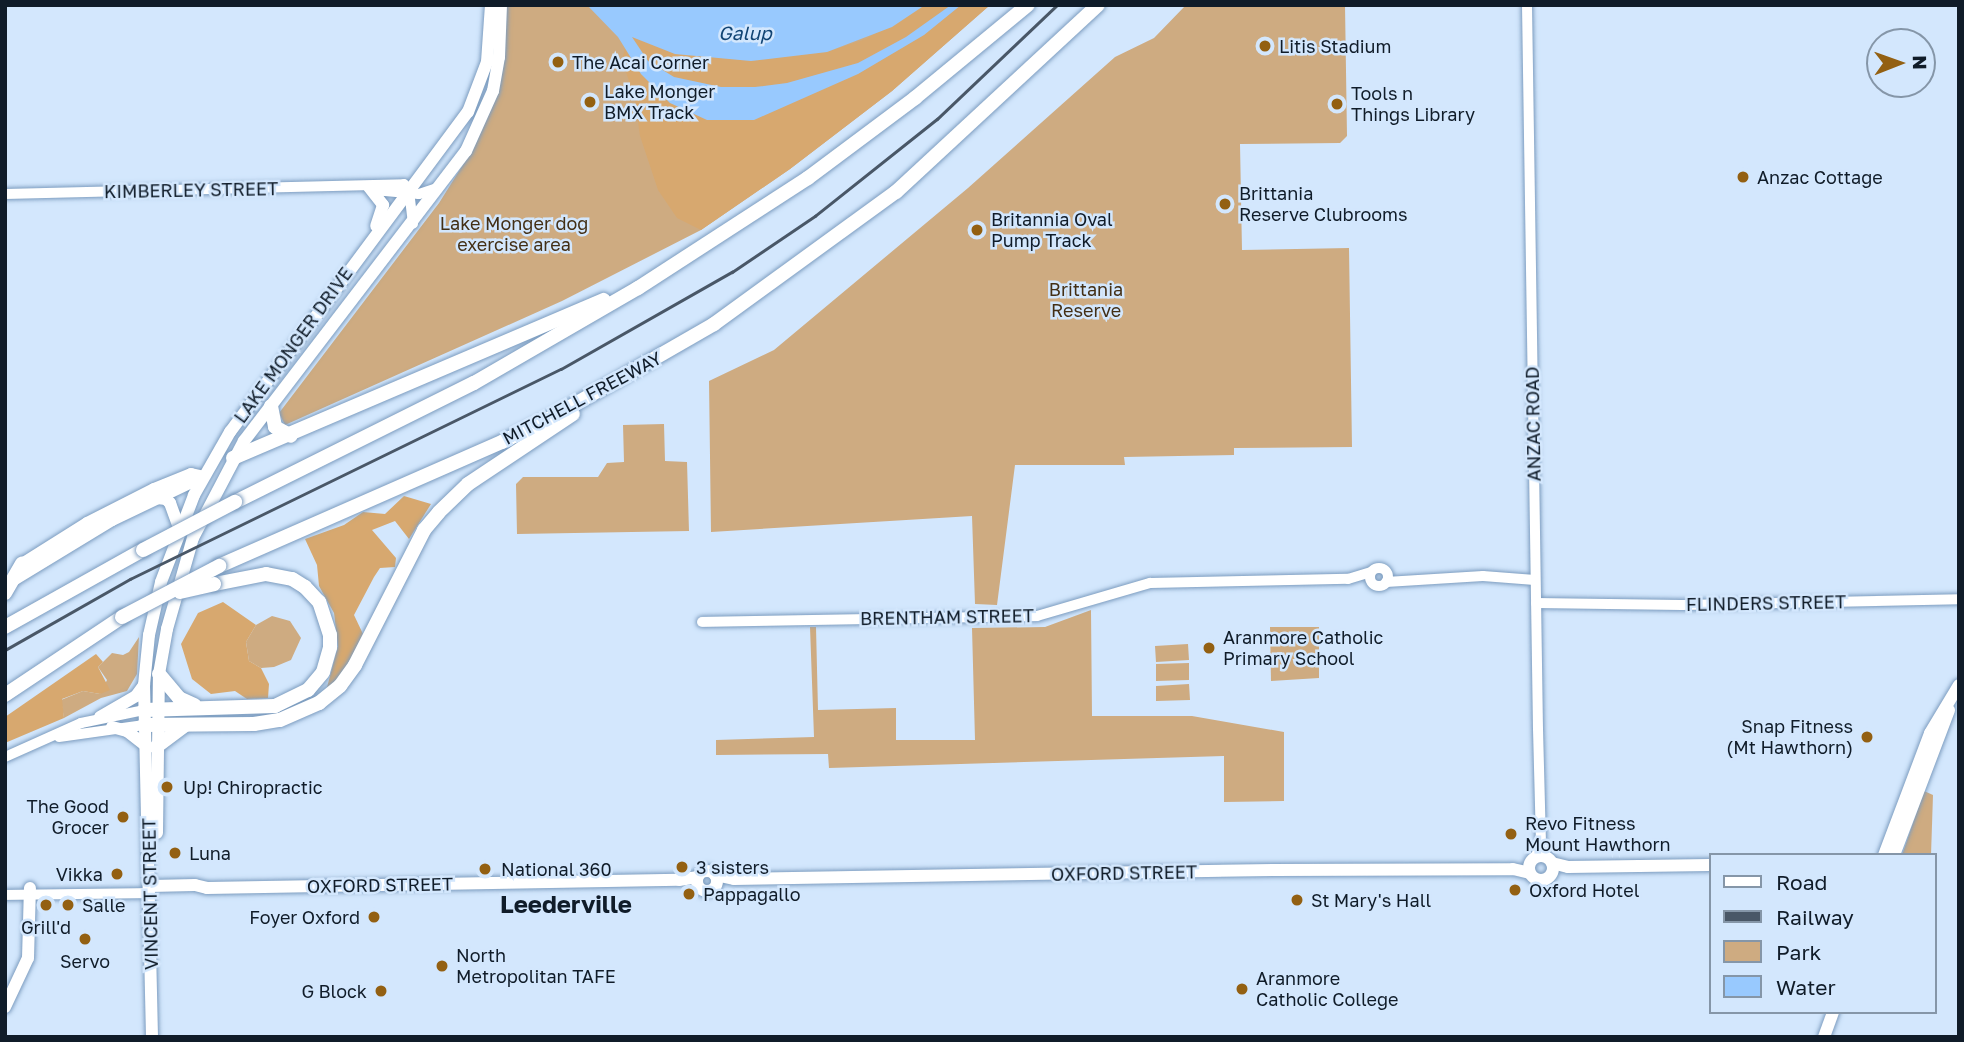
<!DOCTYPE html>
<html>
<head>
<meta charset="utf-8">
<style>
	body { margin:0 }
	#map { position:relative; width:1964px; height:1042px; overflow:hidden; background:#d3e7fd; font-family:"Golos Text",sans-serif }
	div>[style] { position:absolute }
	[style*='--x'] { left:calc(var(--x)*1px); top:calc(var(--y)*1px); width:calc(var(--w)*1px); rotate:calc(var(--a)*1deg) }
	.green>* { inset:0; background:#ceab81 }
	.forest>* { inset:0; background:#d7a86f }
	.water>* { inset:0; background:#98c9fe }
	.roads { filter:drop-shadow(0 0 2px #7c9cbf) drop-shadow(0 0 2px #7c9cbf) }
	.secondary>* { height:10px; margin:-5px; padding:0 5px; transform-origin:5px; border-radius:5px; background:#fff }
	.secondary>.ring { margin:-5px; padding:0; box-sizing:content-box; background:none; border:10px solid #fff; border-radius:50% }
	.primary>* { height:12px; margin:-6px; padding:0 6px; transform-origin:6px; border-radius:6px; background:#fff }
	.primary>.ring { margin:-6px; padding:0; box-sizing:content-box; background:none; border:12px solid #fff; border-radius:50% }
	.highway>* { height:14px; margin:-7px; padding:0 7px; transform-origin:7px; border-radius:7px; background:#fff }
	.rail>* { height:2.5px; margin:-1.25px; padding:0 1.25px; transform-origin:1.25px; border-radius:1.25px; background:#495767 }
	.bridges { filter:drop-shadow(0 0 2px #7c9cbf) drop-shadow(0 0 2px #7c9cbf) }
	.highway-bridge>* { height:14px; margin:-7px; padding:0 7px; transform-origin:7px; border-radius:7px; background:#fff }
	.dots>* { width:19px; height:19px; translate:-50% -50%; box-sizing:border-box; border:4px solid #d3e7fd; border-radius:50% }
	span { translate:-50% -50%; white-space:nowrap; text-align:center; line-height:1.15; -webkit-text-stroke:5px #d3e7fd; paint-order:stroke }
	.poi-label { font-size:18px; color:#101c29 }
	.left { translate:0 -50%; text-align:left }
	.right { translate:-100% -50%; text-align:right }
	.street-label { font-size:18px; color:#101c29 }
	.park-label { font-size:18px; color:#432f15 }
	.water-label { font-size:19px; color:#104474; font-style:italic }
	.district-label { font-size:24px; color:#101c29; font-weight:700 }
	.frame { position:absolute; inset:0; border:7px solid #101c29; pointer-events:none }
	.legend { position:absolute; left:1709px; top:853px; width:228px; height:161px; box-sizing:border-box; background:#d3e7fd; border:2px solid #8596a8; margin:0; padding:9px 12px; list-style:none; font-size:21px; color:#101c29 }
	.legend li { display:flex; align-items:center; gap:14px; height:35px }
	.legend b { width:35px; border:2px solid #8596a8 }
	.north { position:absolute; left:1866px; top:28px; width:70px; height:70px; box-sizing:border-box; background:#d3e7fd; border:2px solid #8596a8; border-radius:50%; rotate:89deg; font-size:19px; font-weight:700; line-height:28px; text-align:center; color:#101c29 }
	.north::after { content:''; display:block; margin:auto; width:24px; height:32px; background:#936012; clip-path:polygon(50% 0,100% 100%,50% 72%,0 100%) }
</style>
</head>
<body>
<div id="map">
	<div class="green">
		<div style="clip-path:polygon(505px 5px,990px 5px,892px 91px,790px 169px,701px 230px,562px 301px,285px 425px,279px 413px,439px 203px,471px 152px,497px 93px)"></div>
		<div style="clip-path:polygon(1186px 5px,1345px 5px,1347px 136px,1340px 143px,1240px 144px,1242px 250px,1349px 248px,1352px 447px,1234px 448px,1234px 455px,1124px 457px,1125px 465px,1015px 465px,997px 605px,975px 604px,972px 516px,711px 532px,709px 381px,774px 350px,968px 188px,1115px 57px,1154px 38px)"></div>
		<div style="clip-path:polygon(664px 424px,665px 461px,687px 462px,689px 531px,517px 534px,516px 484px,523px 477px,598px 477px,607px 463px,624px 462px,623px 425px)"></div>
		<div style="clip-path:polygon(1091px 610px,1092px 716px,1192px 716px,1284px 732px,1284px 801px,1224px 802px,1224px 756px,829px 768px,828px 754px,716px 755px,716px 740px,814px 737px,810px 627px,816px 627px,818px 710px,896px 708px,896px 740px,975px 740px,972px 628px,1045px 627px)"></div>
		<div style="clip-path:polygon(272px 616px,290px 621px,301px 638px,291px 660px,274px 667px,261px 668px,249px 661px,246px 642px,256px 625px)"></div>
		<div style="clip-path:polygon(1270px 627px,1319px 627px,1319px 678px,1271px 681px)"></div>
		<div style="clip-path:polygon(139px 637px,137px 674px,127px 691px,101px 698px,64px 718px,61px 700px,83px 691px,100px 694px,107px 680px,98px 667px,112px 653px,123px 655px,129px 652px)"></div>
		<div style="clip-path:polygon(1188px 644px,1189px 660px,1156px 662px,1155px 646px)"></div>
		<div style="clip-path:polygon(1189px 663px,1189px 680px,1156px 681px,1156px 664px)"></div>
		<div style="clip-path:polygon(1189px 684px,1190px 700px,1156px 701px,1156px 686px)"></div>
		<div style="clip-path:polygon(1924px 791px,1933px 795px,1931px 855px,1902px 855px)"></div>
	</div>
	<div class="forest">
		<div style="clip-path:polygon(925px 5px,951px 5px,906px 37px,858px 63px,787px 83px,755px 87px,721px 87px,674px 77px,648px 61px,631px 37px,675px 54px,751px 61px,827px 52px,866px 39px)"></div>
		<div style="clip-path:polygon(961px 5px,990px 5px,892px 91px,790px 169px,701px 230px,677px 218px,658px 190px,640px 136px,635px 100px,622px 59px,625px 49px,641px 74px,670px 103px,858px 74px,924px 35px)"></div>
		<div style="clip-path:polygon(404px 496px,431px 504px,409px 539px,395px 521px,372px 530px,396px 558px,395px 567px,380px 568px,374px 577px,354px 615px,363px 634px,346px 670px,326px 691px,338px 646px,334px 613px,319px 586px,317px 565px,305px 539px,344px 525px,363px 512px,385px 514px)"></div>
		<div style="clip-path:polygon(223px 602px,256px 625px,246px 642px,249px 661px,261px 668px,269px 684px,268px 698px,247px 699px,235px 691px,211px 694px,192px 679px,181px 644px,198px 613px)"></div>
		<div style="clip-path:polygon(96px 654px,103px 662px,98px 667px,110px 690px,100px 694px,83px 691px,62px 699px,64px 718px,5px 743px,5px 717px)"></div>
	</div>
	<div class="water">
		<div style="clip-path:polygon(587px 5px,925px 5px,892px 27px,827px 52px,751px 61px,675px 54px,632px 37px,648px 61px,674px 77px,721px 87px,755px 87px,787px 83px,858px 63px,906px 37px,951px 5px,961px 5px,924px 35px,858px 74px,754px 120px,707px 120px,670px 103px,641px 74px,618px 37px)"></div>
	</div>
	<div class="roads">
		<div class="secondary">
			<div style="--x:1527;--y:5;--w:724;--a:89.13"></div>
			<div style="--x:1538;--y:729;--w:114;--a:88.5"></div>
			<div style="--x:1541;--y:843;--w:15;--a:70"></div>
			<div style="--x:376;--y:187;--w:10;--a:24"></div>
			<div style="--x:385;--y:191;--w:34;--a:5"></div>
			<div style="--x:419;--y:194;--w:19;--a:-18"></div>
			<div style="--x:5;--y:194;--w:399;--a:-1.4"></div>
			<div style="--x:404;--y:184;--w:9;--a:54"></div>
			<div style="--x:409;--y:191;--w:33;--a:83"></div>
			<div class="ring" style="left:1370px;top:568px;width:8px;height:8px"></div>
			<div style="--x:1386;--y:582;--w:97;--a:-3.5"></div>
			<div style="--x:1483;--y:576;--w:52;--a:4.4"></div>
			<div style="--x:1536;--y:603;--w:146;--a:0.8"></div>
			<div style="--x:1682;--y:605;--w:277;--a:-1.2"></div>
			<div style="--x:702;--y:622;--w:335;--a:-1"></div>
			<div style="--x:1037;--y:616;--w:118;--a:-16.3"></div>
			<div style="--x:1150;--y:583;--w:198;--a:-1.2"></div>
			<div style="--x:1348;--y:579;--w:24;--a:-17"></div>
			<div style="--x:59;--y:737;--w:86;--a:-8"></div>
			<div style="--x:5;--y:757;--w:83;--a:-24.1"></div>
			<div style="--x:81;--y:723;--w:64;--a:-11.7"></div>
			<div style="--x:1535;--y:858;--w:16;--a:-68"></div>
			<div style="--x:5;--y:895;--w:145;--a:-0.8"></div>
		</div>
		<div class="primary">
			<div style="--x:369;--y:187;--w:23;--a:52"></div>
			<div style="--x:383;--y:205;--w:22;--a:108"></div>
			<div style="--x:157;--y:498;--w:9;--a:6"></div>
			<div style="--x:166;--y:499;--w:6;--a:45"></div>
			<div style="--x:170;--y:503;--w:27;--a:70"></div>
			<div style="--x:22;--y:564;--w:77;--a:-32.2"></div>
			<div style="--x:87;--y:523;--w:75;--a:-26.9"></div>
			<div style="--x:154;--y:489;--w:40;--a:-22"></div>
			<div style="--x:191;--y:474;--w:13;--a:13"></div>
			<div style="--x:12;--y:581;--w:117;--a:-31.4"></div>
			<div style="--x:112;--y:520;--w:100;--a:-25.5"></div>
			<div style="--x:100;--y:717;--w:42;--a:-30.3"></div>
			<div style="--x:136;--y:696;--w:14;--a:-54"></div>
			<div style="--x:112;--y:727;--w:16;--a:15"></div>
			<div style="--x:127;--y:731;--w:24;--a:38"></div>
			<div style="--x:157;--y:833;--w:159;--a:-89.3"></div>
			<div style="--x:159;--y:674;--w:46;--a:-79.9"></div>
			<div style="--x:167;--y:629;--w:95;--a:-74.1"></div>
			<div style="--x:193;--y:538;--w:110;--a:-62.3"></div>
			<div style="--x:244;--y:441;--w:365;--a:-52.6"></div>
			<div style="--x:466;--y:151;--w:66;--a:-65.8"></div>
			<div style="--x:493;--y:91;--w:35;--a:-80"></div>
			<div style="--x:499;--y:57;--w:52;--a:-87.8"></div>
			<div style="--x:1884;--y:855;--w:130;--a:-69.3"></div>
			<div style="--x:1930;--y:733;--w:56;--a:-58.9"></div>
			<div style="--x:1894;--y:855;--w:155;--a:-69.2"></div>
			<div class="ring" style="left:1529px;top:856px;width:12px;height:12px"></div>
			<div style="--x:1552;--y:863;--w:16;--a:14"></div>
			<div style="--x:1568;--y:867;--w:142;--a:-0.8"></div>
			<div class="ring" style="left:697px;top:871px;width:8px;height:8px"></div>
			<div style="--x:715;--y:875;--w:19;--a:12"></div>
			<div style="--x:734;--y:879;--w:539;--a:-0.96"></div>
			<div style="--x:1273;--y:870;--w:240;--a:-0.2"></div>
			<div style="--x:1513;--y:869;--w:17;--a:13"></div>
			<div style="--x:150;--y:886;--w:45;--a:-1.3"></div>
			<div style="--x:195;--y:885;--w:12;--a:14"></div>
			<div style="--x:207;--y:888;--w:472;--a:-1"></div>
			<div style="--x:679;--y:880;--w:19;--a:-9"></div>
			<div style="--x:5;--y:1007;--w:54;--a:-64.9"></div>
			<div style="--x:28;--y:958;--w:70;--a:-88.4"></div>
			<div style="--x:152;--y:1037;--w:352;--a:-91.3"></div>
			<div style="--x:144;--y:685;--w:50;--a:-84.3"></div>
			<div style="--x:149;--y:635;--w:54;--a:-77.2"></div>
			<div style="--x:161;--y:582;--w:93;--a:-69.2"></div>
			<div style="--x:194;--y:495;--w:73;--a:-60.3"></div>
			<div style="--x:230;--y:432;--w:399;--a:-53.4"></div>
			<div style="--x:468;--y:112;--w:53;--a:-69.2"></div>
			<div style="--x:487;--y:62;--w:57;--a:-86"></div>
			<div style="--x:1824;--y:1037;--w:27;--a:-70"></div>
		</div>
		<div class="highway">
			<div style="--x:271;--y:406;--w:21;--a:79"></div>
			<div style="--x:275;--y:427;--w:18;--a:29"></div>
			<div style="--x:233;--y:458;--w:403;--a:-23.1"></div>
			<div style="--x:235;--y:502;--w:267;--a:-26.5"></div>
			<div style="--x:474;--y:383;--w:190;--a:-30.1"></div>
			<div style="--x:638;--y:288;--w:202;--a:-32.9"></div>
			<div style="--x:808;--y:178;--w:134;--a:-36.8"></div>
			<div style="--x:915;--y:98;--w:146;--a:-39.5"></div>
			<div style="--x:219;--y:566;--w:309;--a:-23.7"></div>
			<div style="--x:502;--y:442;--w:60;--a:-26.6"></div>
			<div style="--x:556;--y:415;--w:182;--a:-29.9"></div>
			<div style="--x:714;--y:324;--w:225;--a:-36"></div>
			<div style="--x:896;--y:192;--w:275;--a:-42.8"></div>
			<div style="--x:5;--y:593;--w:34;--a:-60"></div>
			<div style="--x:5;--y:627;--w:158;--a:-29.2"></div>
			<div style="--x:159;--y:674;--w:31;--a:50"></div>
			<div style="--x:179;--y:698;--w:17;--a:25"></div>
			<div style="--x:5;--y:695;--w:141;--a:-33.7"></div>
			<div style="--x:144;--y:710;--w:131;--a:-1.7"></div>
			<div style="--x:275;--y:706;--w:37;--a:-26"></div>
			<div style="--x:308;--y:690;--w:23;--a:-50"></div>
			<div style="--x:323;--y:672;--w:26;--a:-74"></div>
			<div style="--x:330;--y:647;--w:12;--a:-90"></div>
			<div style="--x:330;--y:635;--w:35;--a:-108"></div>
			<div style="--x:319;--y:602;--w:21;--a:-133"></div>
			<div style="--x:305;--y:587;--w:15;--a:-148"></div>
			<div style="--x:292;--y:579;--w:26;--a:-169"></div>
			<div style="--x:266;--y:574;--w:53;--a:169.1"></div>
			<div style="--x:144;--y:725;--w:110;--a:-0.5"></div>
			<div style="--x:254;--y:724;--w:26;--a:-9"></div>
			<div style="--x:280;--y:720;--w:43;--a:-23.6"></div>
			<div style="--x:319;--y:703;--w:27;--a:-39"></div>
			<div style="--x:340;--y:686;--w:26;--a:-54"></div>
			<div style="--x:355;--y:665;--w:152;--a:-62.9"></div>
			<div style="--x:424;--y:530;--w:23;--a:-50"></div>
			<div style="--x:439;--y:512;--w:40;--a:-44"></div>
			<div style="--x:468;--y:484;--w:126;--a:-33.7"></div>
			<div style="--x:156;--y:747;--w:36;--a:-37"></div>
		</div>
	</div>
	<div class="rail">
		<div style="--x:5;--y:650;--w:144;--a:-29.6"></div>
		<div style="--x:130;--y:579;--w:479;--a:-26"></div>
		<div style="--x:561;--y:369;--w:197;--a:-29.6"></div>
		<div style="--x:732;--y:272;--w:100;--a:-34"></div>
		<div style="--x:815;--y:216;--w:156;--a:-38.5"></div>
		<div style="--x:937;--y:119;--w:166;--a:-43.5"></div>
	</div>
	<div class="bridges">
		<div class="highway-bridge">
			<div style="--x:143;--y:550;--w:104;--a:-27.6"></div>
			<div style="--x:180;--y:592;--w:35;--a:-13"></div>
			<div style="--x:122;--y:617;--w:110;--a:-27.7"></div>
		</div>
	</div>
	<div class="dots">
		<div style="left:1265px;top:46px;background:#936012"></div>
		<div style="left:558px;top:62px;background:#936012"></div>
		<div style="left:590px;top:102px;background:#936012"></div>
		<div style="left:1337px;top:104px;background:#936012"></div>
		<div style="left:1743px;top:177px;background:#936012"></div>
		<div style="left:1225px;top:204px;background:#936012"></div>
		<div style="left:977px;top:230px;background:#936012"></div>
		<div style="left:1209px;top:648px;background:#936012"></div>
		<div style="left:1867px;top:737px;background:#936012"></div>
		<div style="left:167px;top:787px;background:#936012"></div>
		<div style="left:123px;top:817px;background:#936012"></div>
		<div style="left:1511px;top:834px;background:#936012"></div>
		<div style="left:175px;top:853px;background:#936012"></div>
		<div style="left:682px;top:867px;background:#936012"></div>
		<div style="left:485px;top:869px;background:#936012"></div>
		<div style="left:117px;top:874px;background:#936012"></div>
		<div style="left:1515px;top:890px;background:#936012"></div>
		<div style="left:689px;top:894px;background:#936012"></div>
		<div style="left:1297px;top:900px;background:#936012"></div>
		<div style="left:46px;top:905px;background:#936012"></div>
		<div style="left:68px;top:905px;background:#936012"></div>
		<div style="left:374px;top:917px;background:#936012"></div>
		<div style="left:85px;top:939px;background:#936012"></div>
		<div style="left:442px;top:966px;background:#936012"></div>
		<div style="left:1242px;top:989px;background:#936012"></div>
		<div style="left:381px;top:991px;background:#936012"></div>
	</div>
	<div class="poi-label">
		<span class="left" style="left:1279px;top:46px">Litis Stadium</span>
		<span class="left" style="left:572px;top:62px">The Acai Corner</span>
		<span class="left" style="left:604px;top:102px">Lake Monger<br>BMX Track</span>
		<span class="left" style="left:1351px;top:104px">Tools n<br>Things Library</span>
		<span class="left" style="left:1757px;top:177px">Anzac Cottage</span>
		<span class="left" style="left:1239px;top:204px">Brittania<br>Reserve Clubrooms</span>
		<span class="left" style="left:991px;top:230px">Britannia Oval<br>Pump Track</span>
		<span class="left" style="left:1223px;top:648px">Aranmore Catholic<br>Primary School</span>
		<span class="right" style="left:1853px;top:737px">Snap Fitness<br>(Mt Hawthorn)</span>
		<span class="left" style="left:183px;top:787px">Up! Chiropractic</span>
		<span class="right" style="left:109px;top:817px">The Good<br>Grocer</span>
		<span class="left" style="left:1525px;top:834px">Revo Fitness<br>Mount Hawthorn</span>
		<span class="left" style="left:189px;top:853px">Luna</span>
		<span class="left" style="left:696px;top:867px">3 sisters</span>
		<span class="left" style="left:501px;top:869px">National 360</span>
		<span class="right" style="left:103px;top:874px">Vikka</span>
		<span class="left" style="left:1529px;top:890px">Oxford Hotel</span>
		<span class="left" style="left:703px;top:894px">Pappagallo</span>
		<span class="left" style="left:1311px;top:900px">St Mary's Hall</span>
		<span class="left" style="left:82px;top:905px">Salle</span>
		<span class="right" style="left:360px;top:917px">Foyer Oxford</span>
		<span style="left:46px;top:927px">Grill'd</span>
		<span class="left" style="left:456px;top:966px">North<br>Metropolitan TAFE</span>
		<span style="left:85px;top:961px">Servo</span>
		<span class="left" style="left:1256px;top:989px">Aranmore<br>Catholic College</span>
		<span class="right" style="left:367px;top:991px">G Block</span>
	</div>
	<div class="street-label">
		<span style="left:191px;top:190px;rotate:-1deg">KIMBERLEY STREET</span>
		<span style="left:293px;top:345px;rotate:-54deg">LAKE MONGER DRIVE</span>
		<span style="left:582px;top:398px;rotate:-28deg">MITCHELL FREEWAY</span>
		<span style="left:1533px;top:424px;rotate:-91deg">ANZAC ROAD</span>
		<span style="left:1766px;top:603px;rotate:-1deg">FLINDERS STREET</span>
		<span style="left:947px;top:617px;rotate:-1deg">BRENTHAM STREET</span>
		<span style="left:1124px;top:873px;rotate:-1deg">OXFORD STREET</span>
		<span style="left:380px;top:885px;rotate:-1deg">OXFORD STREET</span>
		<span style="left:150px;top:894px;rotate:-91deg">VINCENT STREET</span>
	</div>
	<div class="park-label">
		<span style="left:514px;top:234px">Lake Monger dog<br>exercise area</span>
		<span style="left:1086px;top:300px">Brittania<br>Reserve</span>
	</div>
	<div class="water-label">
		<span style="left:745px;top:33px">Galup</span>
	</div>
	<div class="district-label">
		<span style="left:566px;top:904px">Leederville</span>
	</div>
	<div class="frame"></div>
	<ul class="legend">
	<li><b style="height:9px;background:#fff"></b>Road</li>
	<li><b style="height:9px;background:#495767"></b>Railway</li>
	<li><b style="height:19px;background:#ceab81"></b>Park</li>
	<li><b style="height:19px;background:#98c9fe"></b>Water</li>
	</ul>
	<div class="north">N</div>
</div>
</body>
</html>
